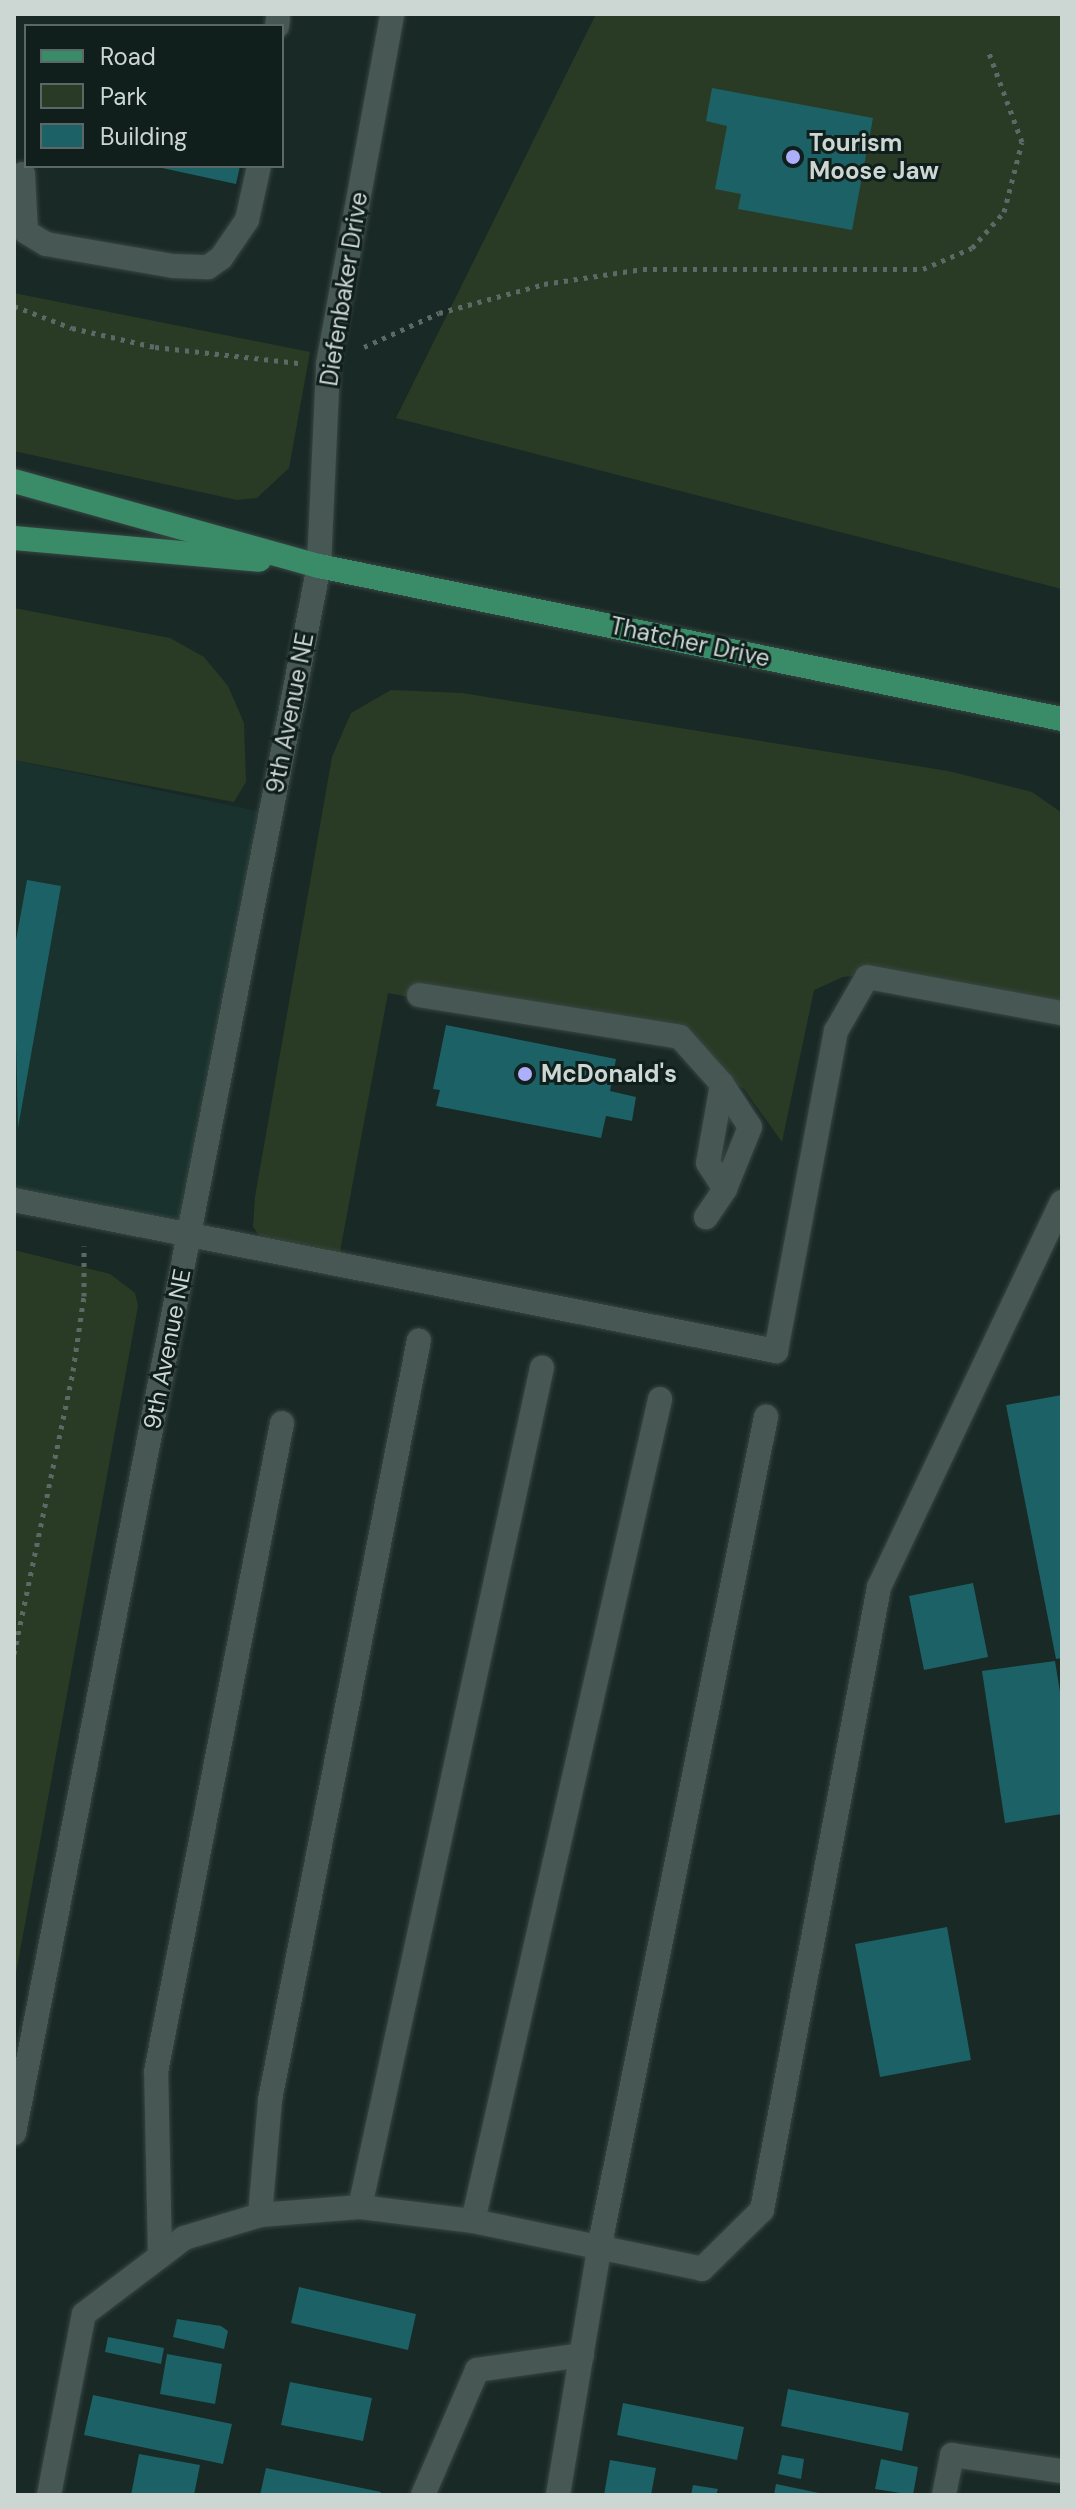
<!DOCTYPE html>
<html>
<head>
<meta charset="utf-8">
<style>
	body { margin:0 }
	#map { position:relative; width:1076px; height:2509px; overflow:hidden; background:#192926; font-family:"DM Sans",sans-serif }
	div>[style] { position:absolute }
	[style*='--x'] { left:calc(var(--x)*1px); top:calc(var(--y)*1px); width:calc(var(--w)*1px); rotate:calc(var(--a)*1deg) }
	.built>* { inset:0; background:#19322d }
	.green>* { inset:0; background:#2a3b25 }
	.building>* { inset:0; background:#1c6165 }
	.path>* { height:5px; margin-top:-2.5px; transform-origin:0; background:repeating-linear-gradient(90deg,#5c6a67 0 4px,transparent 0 10px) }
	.roads { filter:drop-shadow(0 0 2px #384542) drop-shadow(0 0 2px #384542) }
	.minor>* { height:24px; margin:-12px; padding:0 12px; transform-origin:12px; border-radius:12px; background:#475754 }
	.major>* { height:24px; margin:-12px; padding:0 12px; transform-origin:12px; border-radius:12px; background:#3a8b68 }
	.dots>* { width:22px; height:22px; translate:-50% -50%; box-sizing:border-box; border:4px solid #101f1c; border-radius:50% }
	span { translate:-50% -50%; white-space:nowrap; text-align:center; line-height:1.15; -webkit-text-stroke:6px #101f1c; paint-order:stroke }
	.poi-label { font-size:24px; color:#ccd6d3; font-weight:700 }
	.left { translate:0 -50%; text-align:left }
	.street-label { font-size:24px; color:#ccd6d3 }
	.frame { position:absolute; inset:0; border:16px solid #ccd6d3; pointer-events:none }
	.legend { position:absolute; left:24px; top:24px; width:260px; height:144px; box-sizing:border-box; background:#101f1c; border:2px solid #5b6865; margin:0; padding:10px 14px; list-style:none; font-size:24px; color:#ccd6d3 }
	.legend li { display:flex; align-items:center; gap:16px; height:40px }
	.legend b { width:40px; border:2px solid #5b6865 }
</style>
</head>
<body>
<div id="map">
	<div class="built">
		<div style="clip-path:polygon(14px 760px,271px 814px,189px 1233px,14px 1200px)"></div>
	</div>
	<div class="green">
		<div style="clip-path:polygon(596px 14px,1062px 14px,1062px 589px,396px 418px)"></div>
		<div style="clip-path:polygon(14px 293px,310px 352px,289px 468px,257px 498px,237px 500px,14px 451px)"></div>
		<div style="clip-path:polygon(14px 608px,170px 638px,204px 657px,228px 686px,244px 723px,246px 782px,234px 802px,14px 760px)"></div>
		<div style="clip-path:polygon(391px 690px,462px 693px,948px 771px,1032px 792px,1062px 813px,1062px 1001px,880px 973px,843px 977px,814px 990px,782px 1142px,744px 1089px,681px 1050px,388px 993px,339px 1257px,262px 1239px,253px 1227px,255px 1197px,332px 757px,351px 713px)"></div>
		<div style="clip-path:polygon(14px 1250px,110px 1274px,135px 1293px,138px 1306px,14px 1984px)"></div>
	</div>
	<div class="building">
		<div style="clip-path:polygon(712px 88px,873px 118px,852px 230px,738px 209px,741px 194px,715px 189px,727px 126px,706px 121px)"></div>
		<div style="clip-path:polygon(153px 166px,240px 166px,236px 184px)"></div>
		<div style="clip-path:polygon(27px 880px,61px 886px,18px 1128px,14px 951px)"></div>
		<div style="clip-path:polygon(446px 1025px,616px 1059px,610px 1091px,636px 1097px,632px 1121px,606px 1116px,601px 1138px,436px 1106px,440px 1090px,433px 1089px)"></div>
		<div style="clip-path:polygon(1062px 1395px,1062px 1658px,1056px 1659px,1006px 1405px)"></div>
		<div style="clip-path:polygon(973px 1583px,988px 1657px,924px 1670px,909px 1596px)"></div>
		<div style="clip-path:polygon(1055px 1661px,1062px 1704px,1062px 1814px,1005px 1823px,982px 1671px)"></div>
		<div style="clip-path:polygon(947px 1927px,971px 2060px,880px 2077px,855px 1944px)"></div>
		<div style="clip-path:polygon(299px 2287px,416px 2314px,408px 2350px,291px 2323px)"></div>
		<div style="clip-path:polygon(177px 2319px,221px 2326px,228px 2331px,224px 2349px,173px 2337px)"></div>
		<div style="clip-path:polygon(108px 2337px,164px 2348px,161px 2364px,105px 2352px)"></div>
		<div style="clip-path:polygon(167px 2354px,222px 2364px,215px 2404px,160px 2394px)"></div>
		<div style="clip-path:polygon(290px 2382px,372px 2398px,363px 2441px,281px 2425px)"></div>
		<div style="clip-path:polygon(788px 2389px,909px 2413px,902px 2451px,781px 2426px)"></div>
		<div style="clip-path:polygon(93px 2395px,232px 2424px,223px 2464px,84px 2435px)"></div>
		<div style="clip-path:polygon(623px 2403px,744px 2427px,737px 2460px,617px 2435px)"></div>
		<div style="clip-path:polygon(139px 2454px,200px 2465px,194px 2495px,131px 2495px)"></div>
		<div style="clip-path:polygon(782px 2455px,804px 2459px,801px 2479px,778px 2474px)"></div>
		<div style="clip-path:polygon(881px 2459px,918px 2467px,913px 2495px,875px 2489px)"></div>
		<div style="clip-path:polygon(610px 2460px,656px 2468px,651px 2495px,604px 2495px)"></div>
		<div style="clip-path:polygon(266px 2468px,381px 2492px,380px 2495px,260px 2495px)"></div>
		<div style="clip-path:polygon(776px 2484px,824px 2494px,824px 2495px,774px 2495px)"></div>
		<div style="clip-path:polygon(693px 2485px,718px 2489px,716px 2495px,691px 2495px)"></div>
	</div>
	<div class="path">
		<div style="--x:14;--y:306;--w:62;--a:20.8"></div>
		<div style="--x:72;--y:328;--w:85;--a:12.9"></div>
		<div style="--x:155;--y:347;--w:144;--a:6.4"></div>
		<div style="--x:364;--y:347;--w:82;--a:-24.4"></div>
		<div style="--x:439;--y:313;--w:109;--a:-15.4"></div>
		<div style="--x:544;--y:284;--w:100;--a:-8.6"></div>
		<div style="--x:643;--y:269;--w:280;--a:0"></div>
		<div style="--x:923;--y:269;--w:53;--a:-23.2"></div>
		<div style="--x:972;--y:248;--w:48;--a:-48.4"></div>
		<div style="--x:1004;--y:212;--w:72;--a:-75.6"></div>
		<div style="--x:1022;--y:142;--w:98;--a:-110.3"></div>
		<div style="--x:14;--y:1654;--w:289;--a:-78.2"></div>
		<div style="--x:73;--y:1371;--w:76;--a:-81.7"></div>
		<div style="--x:84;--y:1296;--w:50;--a:-90"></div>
	</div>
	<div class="roads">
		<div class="minor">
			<div style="--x:277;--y:26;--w:7;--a:-82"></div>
			<div style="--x:23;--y:174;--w:58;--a:87"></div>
			<div style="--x:26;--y:232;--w:23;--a:31"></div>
			<div style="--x:46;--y:244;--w:129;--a:9.8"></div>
			<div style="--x:173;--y:266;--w:35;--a:2"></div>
			<div style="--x:208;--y:267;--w:16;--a:-35"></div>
			<div style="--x:221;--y:258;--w:46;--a:-55.6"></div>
			<div style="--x:247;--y:220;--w:55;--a:-77.5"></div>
			<div style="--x:419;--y:995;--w:264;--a:9.1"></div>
			<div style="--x:680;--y:1037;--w:63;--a:48.2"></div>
			<div style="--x:722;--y:1084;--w:51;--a:56.9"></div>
			<div style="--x:750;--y:1127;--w:67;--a:112"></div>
			<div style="--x:725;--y:1189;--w:34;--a:124"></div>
			<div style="--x:722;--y:1084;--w:80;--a:100"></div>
			<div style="--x:708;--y:1163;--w:31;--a:57"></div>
			<div style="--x:14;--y:1200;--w:777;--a:11.21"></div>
			<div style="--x:776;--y:1351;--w:326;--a:-79.4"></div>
			<div style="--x:836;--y:1031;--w:62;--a:-60.1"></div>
			<div style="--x:867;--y:977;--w:198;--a:10.5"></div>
			<div style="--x:14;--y:2133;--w:1596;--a:-78.99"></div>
			<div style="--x:319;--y:566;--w:202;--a:-87.4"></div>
			<div style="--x:328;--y:364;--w:356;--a:-79.6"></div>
			<div style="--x:360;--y:2207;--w:859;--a:-77.77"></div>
			<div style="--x:260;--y:2215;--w:115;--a:-85"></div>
			<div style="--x:270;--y:2100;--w:774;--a:-78.91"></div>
			<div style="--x:473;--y:2221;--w:843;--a:-77.18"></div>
			<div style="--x:160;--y:2256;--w:184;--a:-91.2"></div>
			<div style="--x:156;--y:2072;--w:661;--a:-79.01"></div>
			<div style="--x:49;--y:2495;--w:184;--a:-79.1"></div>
			<div style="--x:84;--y:2314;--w:126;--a:-37.2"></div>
			<div style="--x:184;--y:2238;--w:79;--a:-16.8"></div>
			<div style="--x:260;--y:2215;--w:100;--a:-4.6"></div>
			<div style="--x:360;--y:2207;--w:114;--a:7.1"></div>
			<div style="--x:473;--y:2221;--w:234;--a:11.8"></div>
			<div style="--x:702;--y:2269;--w:84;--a:-44.5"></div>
			<div style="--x:762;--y:2210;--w:634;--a:-79.36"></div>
			<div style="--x:879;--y:1587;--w:426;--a:-64.6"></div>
			<div style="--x:423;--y:2495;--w:136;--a:-66.6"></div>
			<div style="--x:477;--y:2370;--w:106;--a:-8.1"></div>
			<div style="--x:558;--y:2495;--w:249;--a:-80.5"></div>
			<div style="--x:599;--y:2249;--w:849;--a:-78.65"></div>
			<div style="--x:944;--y:2495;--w:41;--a:-78.7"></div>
			<div style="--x:952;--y:2455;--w:111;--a:8.3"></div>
		</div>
		<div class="major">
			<div style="--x:14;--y:481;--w:317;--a:15.6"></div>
			<div style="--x:319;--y:566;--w:759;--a:11.64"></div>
			<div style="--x:14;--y:538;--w:246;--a:5.1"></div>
		</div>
	</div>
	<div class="dots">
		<div style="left:793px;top:157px;background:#adaffb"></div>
		<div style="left:525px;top:1074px;background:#adaffb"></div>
	</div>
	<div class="poi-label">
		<span class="left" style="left:809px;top:157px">Tourism<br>Moose Jaw</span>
		<span class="left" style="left:541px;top:1074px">McDonald's</span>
	</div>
	<div class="street-label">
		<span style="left:344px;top:289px;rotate:-81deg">Diefenbaker Drive</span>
		<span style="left:690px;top:642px;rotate:12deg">Thatcher Drive</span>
		<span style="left:290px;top:713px;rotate:-79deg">9th Avenue NE</span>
		<span style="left:167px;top:1349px;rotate:-79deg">9th Avenue NE</span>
	</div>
	<div class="frame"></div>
	<ul class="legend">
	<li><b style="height:10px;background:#3a8b68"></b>Road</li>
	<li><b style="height:22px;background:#2a3b25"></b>Park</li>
	<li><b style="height:22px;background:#1c6165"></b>Building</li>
	</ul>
</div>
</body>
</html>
